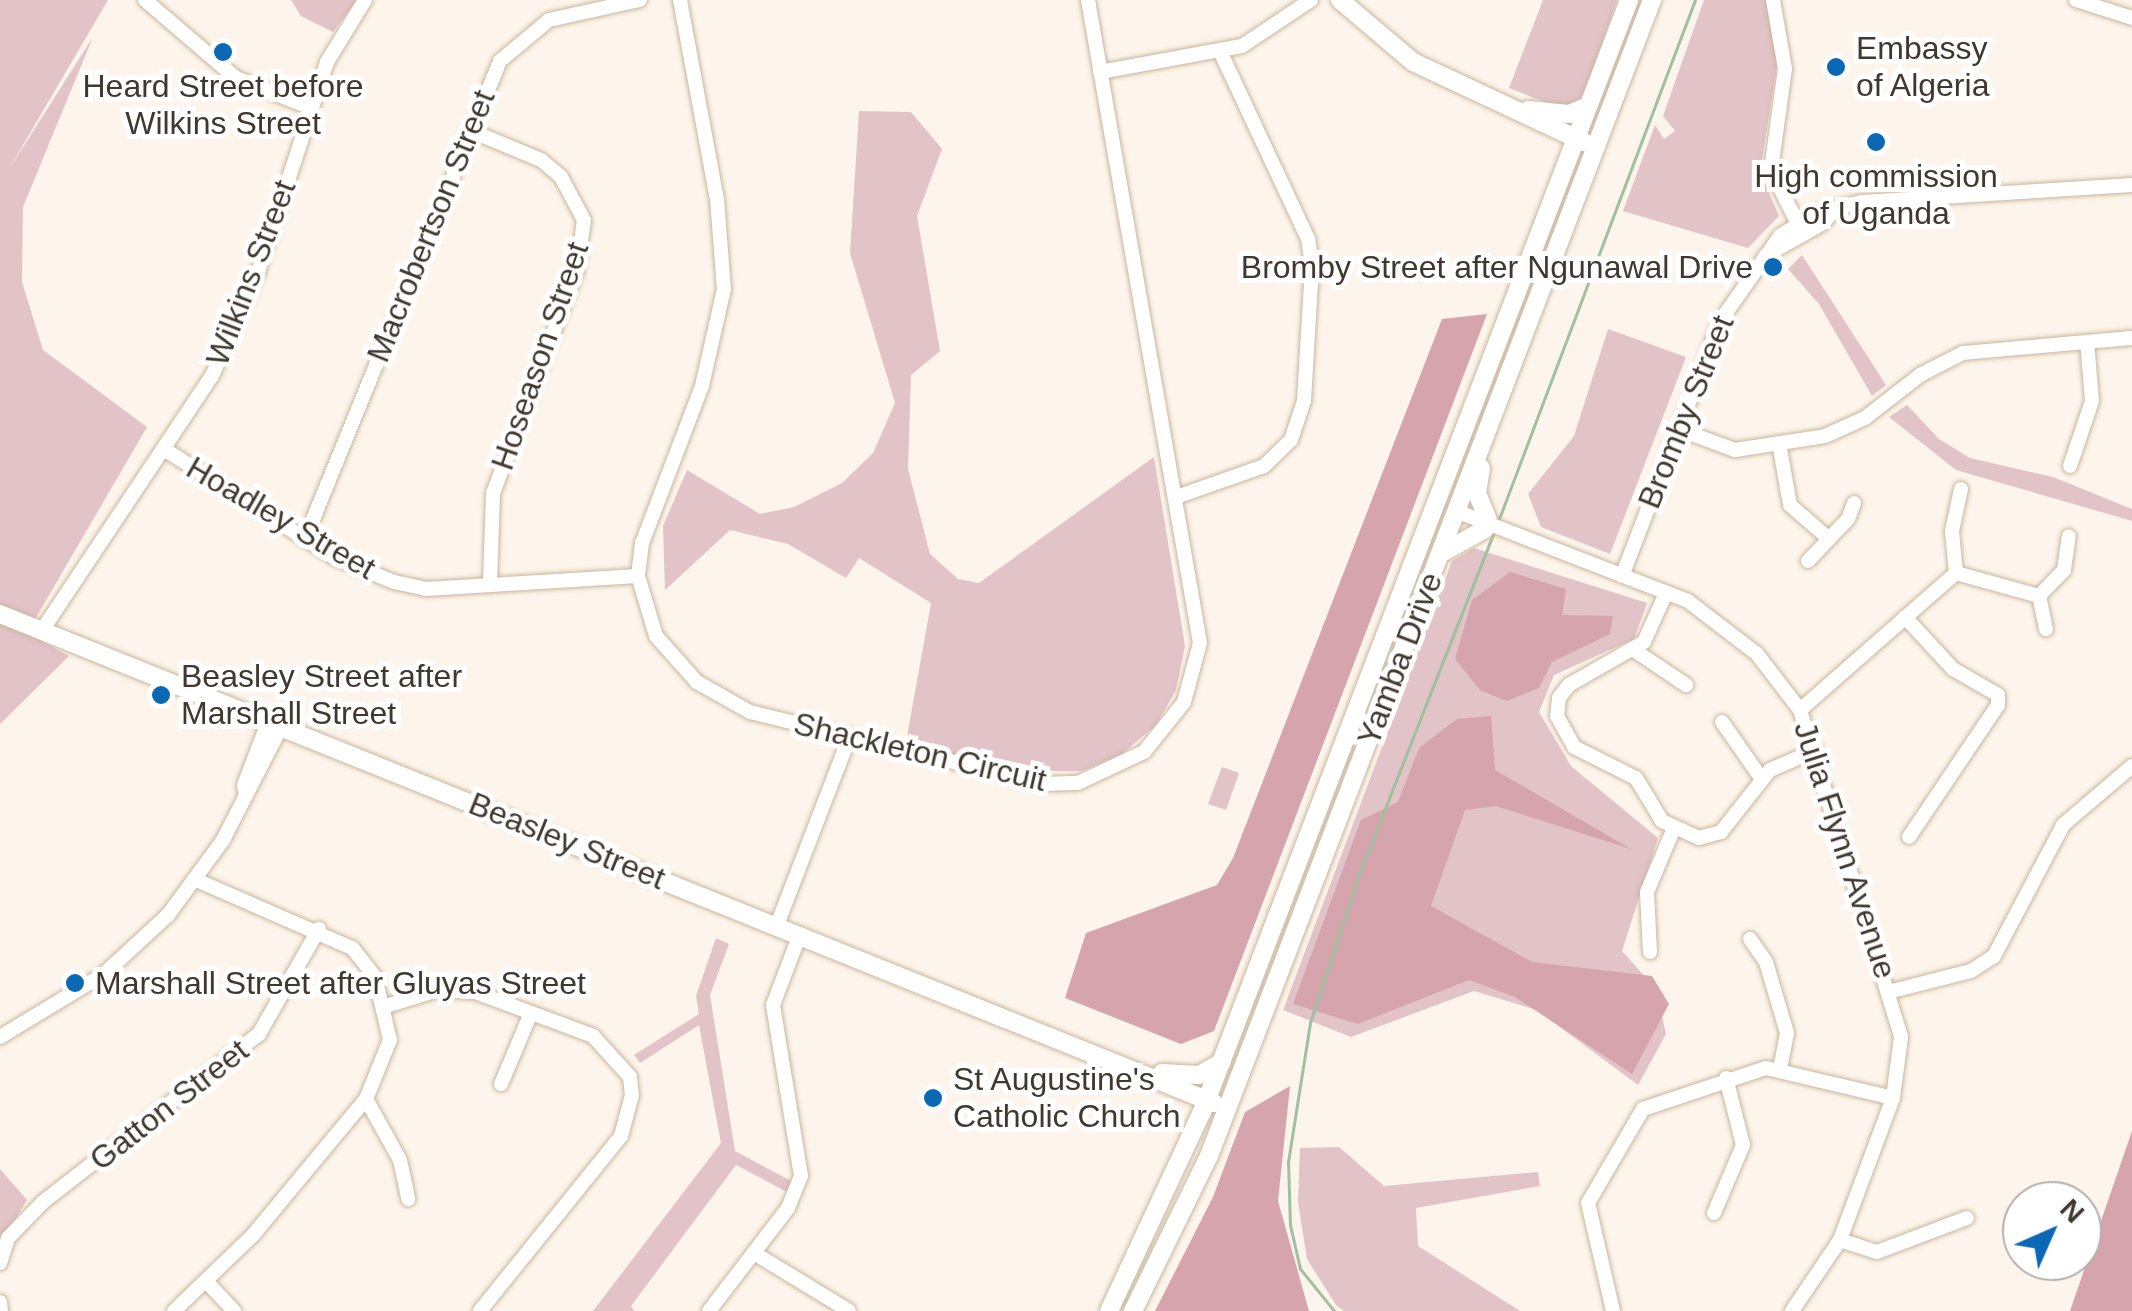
<!DOCTYPE html>
<html>
<head>
<meta charset="utf-8">
<style>
	body { margin:0 }
	#map { position:relative; width:2132px; height:1311px; overflow:hidden; background:#fdf5eb; font-family:Arial,sans-serif }
	div>[style] { position:absolute }
	[style*='--x'] { left:calc(var(--x)*1px); top:calc(var(--y)*1px); width:calc(var(--w)*1px); rotate:calc(var(--a)*1deg) }
	.green>* { inset:0; background:#e2c3c8 }
	.forest>* { inset:0; background:#d5a4ad }
	.stream>* { height:2.5px; margin:-1.25px; padding:0 1.25px; transform-origin:1.25px; border-radius:1.25px; background:#9fc1a0 }
	.roads { filter:drop-shadow(0 0 2px #c8b69d) drop-shadow(0 0 2px #c8b69d) }
	.minor>* { height:14px; margin:-7px; padding:0 7px; transform-origin:7px; border-radius:7px; background:#fff }
	.major>* { height:18px; margin:-9px; padding:0 9px; transform-origin:9px; border-radius:9px; background:#fff }
	.dots>* { width:28px; height:28px; translate:-50% -50%; box-sizing:border-box; border:5px solid #fff; border-radius:50% }
	span { translate:-50% -50%; white-space:nowrap; text-align:center; line-height:1.15; -webkit-text-stroke:10px #fff; paint-order:stroke }
	.poi-label { font-size:32px; color:#40382e }
	.left { translate:0 -50%; text-align:left }
	.right { translate:-100% -50%; text-align:right }
	.street-label { font-size:32px; color:#40382e }
	.north { position:absolute; left:2002px; top:1181px; width:100px; height:100px; box-sizing:border-box; background:#fff; border:2px solid #b3afab; border-radius:50%; rotate:45deg; font-size:28px; font-weight:700; line-height:40px; text-align:center; color:#40382e }
	.north::after { content:''; display:block; margin:auto; width:35px; height:45px; background:#0a68b5; clip-path:polygon(50% 0,100% 100%,50% 72%,0 100%) }
</style>
</head>
<body>
<div id="map">
	<div class="green">
		<div style="clip-path:polygon(0 0,108px 0,9px 169px,93px 37px,23px 207px,22px 282px,43px 350px,147px 427px,27px 633px,69px 656px,0 724px)"></div>
		<div style="clip-path:polygon(291px 0,357px 0,333px 32px,301px 16px)"></div>
		<div style="clip-path:polygon(1543px 0,1617px 0,1584px 97px,1565px 110px,1509px 88px)"></div>
		<div style="clip-path:polygon(1704px 0,1767px 0,1779px 52px,1760px 172px,1779px 216px,1748px 248px,1623px 211px,1655px 125px,1664px 139px,1675px 131px,1663px 116px)"></div>
		<div style="clip-path:polygon(859px 111px,911px 112px,942px 149px,917px 216px,940px 351px,911px 375px,908px 469px,930px 554px,958px 579px,979px 583px,1154px 457px,1185px 646px,1176px 690px,1156px 725px,1122px 754px,1082px 771px,1018px 771px,906px 742px,931px 603px,859px 558px,846px 578px,788px 544px,730px 530px,665px 590px,663px 526px,687px 470px,760px 514px,794px 507px,842px 483px,873px 453px,895px 403px,850px 253px)"></div>
		<div style="clip-path:polygon(1802px 255px,1886px 385px,1872px 396px,1819px 304px,1788px 269px)"></div>
		<div style="clip-path:polygon(1608px 329px,1686px 357px,1610px 554px,1541px 527px,1528px 494px,1574px 436px)"></div>
		<div style="clip-path:polygon(1907px 405px,1939px 439px,1970px 458px,2053px 477px,2132px 509px,2132px 521px,1956px 470px,1889px 417px)"></div>
		<div style="clip-path:polygon(1474px 548px,1647px 603px,1634px 639px,1554px 675px,1539px 712px,1571px 766px,1658px 838px,1622px 951px,1656px 989px,1666px 1034px,1638px 1085px,1537px 1010px,1474px 991px,1351px 1037px,1283px 1010px,1452px 561px)"></div>
		<div style="clip-path:polygon(1222px 767px,1239px 773px,1226px 810px,1208px 804px)"></div>
		<div style="clip-path:polygon(716px 938px,729px 944px,710px 995px,735px 1151px,791px 1181px,789px 1193px,736px 1165px,631px 1306px,634px 1311px,593px 1311px,721px 1143px,699px 1025px,640px 1063px,634px 1055px,699px 1014px,696px 996px)"></div>
		<div style="clip-path:polygon(1339px 1147px,1384px 1186px,1538px 1172px,1540px 1186px,1416px 1208px,1418px 1246px,1520px 1311px,1344px 1311px,1336px 1305px,1307px 1259px,1298px 1202px,1300px 1148px)"></div>
		<div style="clip-path:polygon(0 1169px,27px 1200px,2px 1240px,0 1239px)"></div>
	</div>
	<div class="forest">
		<div style="clip-path:polygon(1487px 314px,1214px 1031px,1181px 1044px,1065px 998px,1086px 933px,1217px 885px,1233px 858px,1442px 319px)"></div>
		<div style="clip-path:polygon(1510px 572px,1566px 589px,1562px 615px,1613px 616px,1610px 634px,1552px 662px,1539px 688px,1507px 701px,1480px 690px,1455px 659px,1472px 600px)"></div>
		<div style="clip-path:polygon(1491px 716px,1495px 770px,1631px 849px,1496px 806px,1465px 810px,1431px 906px,1532px 962px,1652px 976px,1669px 1004px,1632px 1074px,1515px 997px,1469px 980px,1358px 1024px,1293px 1004px,1361px 820px,1398px 802px,1419px 748px,1457px 719px)"></div>
		<div style="clip-path:polygon(1290px 1086px,1278px 1201px,1309px 1311px,1155px 1311px,1213px 1197px,1245px 1112px)"></div>
		<div style="clip-path:polygon(2132px 1131px,2132px 1311px,2070px 1311px)"></div>
	</div>
	<div class="stream">
		<div style="--x:1499;--y:519;--w:555;--a:-69.31"></div>
		<div style="--x:1334;--y:1311;--w:54;--a:-129"></div>
		<div style="--x:1300;--y:1269;--w:45;--a:-102.8"></div>
		<div style="--x:1290;--y:1225;--w:63;--a:-91.8"></div>
		<div style="--x:1288;--y:1162;--w:141;--a:-81"></div>
		<div style="--x:1310;--y:1023;--w:159;--a:-71.7"></div>
		<div style="--x:1360;--y:872;--w:366;--a:-68.5"></div>
	</div>
	<div class="roads">
		<div class="minor">
			<div style="--x:145;--y:0;--w:120;--a:40.6"></div>
			<div style="--x:236;--y:78;--w:81;--a:21.8"></div>
			<div style="--x:680;--y:0;--w:202;--a:79.5"></div>
			<div style="--x:717;--y:199;--w:90;--a:85.6"></div>
			<div style="--x:724;--y:289;--w:99;--a:102.8"></div>
			<div style="--x:702;--y:386;--w:168;--a:110.9"></div>
			<div style="--x:642;--y:543;--w:33;--a:97"></div>
			<div style="--x:638;--y:576;--w:63;--a:73.3"></div>
			<div style="--x:656;--y:636;--w:62;--a:48.3"></div>
			<div style="--x:697;--y:682;--w:61;--a:29.5"></div>
			<div style="--x:750;--y:712;--w:302;--a:13.8"></div>
			<div style="--x:1043;--y:784;--w:35;--a:-2"></div>
			<div style="--x:1078;--y:783;--w:73;--a:-25.2"></div>
			<div style="--x:1144;--y:752;--w:64;--a:-51.3"></div>
			<div style="--x:1184;--y:702;--w:61;--a:-74.8"></div>
			<div style="--x:1200;--y:643;--w:653;--a:-99.88"></div>
			<div style="--x:1773;--y:0;--w:70;--a:80.1"></div>
			<div style="--x:1785;--y:69;--w:102;--a:97.9"></div>
			<div style="--x:1771;--y:170;--w:72;--a:63.4"></div>
			<div style="--x:2076;--y:0;--w:59;--a:17.8"></div>
			<div style="--x:1100;--y:72;--w:144;--a:-10.4"></div>
			<div style="--x:1242;--y:46;--w:83;--a:-33.7"></div>
			<div style="--x:469;--y:130;--w:78;--a:22.6"></div>
			<div style="--x:541;--y:160;--w:26;--a:40"></div>
			<div style="--x:561;--y:177;--w:49;--a:61.9"></div>
			<div style="--x:584;--y:220;--w:50;--a:98"></div>
			<div style="--x:577;--y:270;--w:238;--a:110.6"></div>
			<div style="--x:493;--y:493;--w:91;--a:91.9"></div>
			<div style="--x:1765;--y:256;--w:67;--a:-29.6"></div>
			<div style="--x:1823;--y:223;--w:18;--a:-49"></div>
			<div style="--x:1678;--y:429;--w:61;--a:20.2"></div>
			<div style="--x:1735;--y:450;--w:91;--a:-8.8"></div>
			<div style="--x:1825;--y:436;--w:44;--a:-24.2"></div>
			<div style="--x:1865;--y:418;--w:70;--a:-38"></div>
			<div style="--x:1920;--y:375;--w:48;--a:-27.1"></div>
			<div style="--x:1963;--y:353;--w:170;--a:-5.1"></div>
			<div style="--x:1779;--y:443;--w:63;--a:79.9"></div>
			<div style="--x:1790;--y:505;--w:50;--a:41"></div>
			<div style="--x:164;--y:449;--w:203;--a:32.5"></div>
			<div style="--x:335;--y:558;--w:64;--a:22.1"></div>
			<div style="--x:394;--y:582;--w:33;--a:12"></div>
			<div style="--x:426;--y:589;--w:212;--a:-3.5"></div>
			<div style="--x:2070;--y:466;--w:69;--a:-71.3"></div>
			<div style="--x:2092;--y:401;--w:59;--a:-94.8"></div>
			<div style="--x:1961;--y:489;--w:43;--a:102.1"></div>
			<div style="--x:1952;--y:531;--w:42;--a:84.6"></div>
			<div style="--x:1956;--y:573;--w:86;--a:15.5"></div>
			<div style="--x:2039;--y:596;--w:36;--a:-46"></div>
			<div style="--x:2064;--y:570;--w:34;--a:-82"></div>
			<div style="--x:1179;--y:496;--w:90;--a:-19.4"></div>
			<div style="--x:1264;--y:466;--w:37;--a:-44"></div>
			<div style="--x:1291;--y:440;--w:41;--a:-71.6"></div>
			<div style="--x:1304;--y:401;--w:135;--a:-86.6"></div>
			<div style="--x:1312;--y:266;--w:27;--a:-98"></div>
			<div style="--x:1308;--y:239;--w:208;--a:-115.1"></div>
			<div style="--x:1456;--y:511;--w:249;--a:21.2"></div>
			<div style="--x:1688;--y:601;--w:87;--a:37.5"></div>
			<div style="--x:1757;--y:654;--w:71;--a:52.5"></div>
			<div style="--x:1800;--y:710;--w:342;--a:72.8"></div>
			<div style="--x:1901;--y:1037;--w:62;--a:97.5"></div>
			<div style="--x:1893;--y:1098;--w:152;--a:110.5"></div>
			<div style="--x:1840;--y:1240;--w:86;--a:124.1"></div>
			<div style="--x:305;--y:539;--w:516;--a:-67.81"></div>
			<div style="--x:500;--y:61;--w:64;--a:-39.9"></div>
			<div style="--x:549;--y:20;--w:93;--a:-12.4"></div>
			<div style="--x:1808;--y:561;--w:58;--a:-46.4"></div>
			<div style="--x:1848;--y:519;--w:17;--a:-69"></div>
			<div style="--x:1622;--y:576;--w:274;--a:-68.9"></div>
			<div style="--x:1721;--y:320;--w:103;--a:-54.9"></div>
			<div style="--x:1780;--y:236;--w:45;--a:-32.3"></div>
			<div style="--x:1818;--y:212;--w:45;--a:-12.8"></div>
			<div style="--x:1862;--y:202;--w:271;--a:-3.6"></div>
			<div style="--x:1666;--y:593;--w:54;--a:114.2"></div>
			<div style="--x:1644;--y:642;--w:86;--a:150.2"></div>
			<div style="--x:1569;--y:685;--w:16;--a:128"></div>
			<div style="--x:1559;--y:698;--w:18;--a:96"></div>
			<div style="--x:1557;--y:716;--w:35;--a:61"></div>
			<div style="--x:1574;--y:747;--w:69;--a:26.6"></div>
			<div style="--x:1636;--y:778;--w:50;--a:58.8"></div>
			<div style="--x:1662;--y:821;--w:41;--a:24.7"></div>
			<div style="--x:1699;--y:838;--w:23;--a:-15"></div>
			<div style="--x:1721;--y:832;--w:79;--a:-51.7"></div>
			<div style="--x:1770;--y:770;--w:50;--a:-23.5"></div>
			<div style="--x:2039;--y:596;--w:34;--a:78"></div>
			<div style="--x:1905;--y:617;--w:71;--a:47.3"></div>
			<div style="--x:1953;--y:669;--w:52;--a:30"></div>
			<div style="--x:1998;--y:695;--w:10;--a:90"></div>
			<div style="--x:1998;--y:705;--w:159;--a:124"></div>
			<div style="--x:41;--y:632;--w:308;--a:-56.3"></div>
			<div style="--x:212;--y:376;--w:114;--a:-66.1"></div>
			<div style="--x:258;--y:272;--w:221;--a:-71.8"></div>
			<div style="--x:327;--y:62;--w:73;--a:-58.5"></div>
			<div style="--x:1634;--y:650;--w:63;--a:33.9"></div>
			<div style="--x:1800;--y:710;--w:208;--a:-41.3"></div>
			<div style="--x:1722;--y:722;--w:68;--a:55.1"></div>
			<div style="--x:246;--y:796;--w:11;--a:-100"></div>
			<div style="--x:244;--y:785;--w:67;--a:-69.1"></div>
			<div style="--x:777;--y:925;--w:200;--a:-68.9"></div>
			<div style="--x:1750;--y:939;--w:28;--a:55"></div>
			<div style="--x:1766;--y:962;--w:74;--a:73.5"></div>
			<div style="--x:1787;--y:1033;--w:38;--a:101"></div>
			<div style="--x:1650;--y:952;--w:60;--a:-92.9"></div>
			<div style="--x:1647;--y:892;--w:69;--a:-67.1"></div>
			<div style="--x:1892;--y:991;--w:81;--a:-14.2"></div>
			<div style="--x:1971;--y:971;--w:27;--a:-33"></div>
			<div style="--x:1994;--y:956;--w:148;--a:-62.2"></div>
			<div style="--x:2063;--y:825;--w:91;--a:-40.5"></div>
			<div style="--x:386;--y:1006;--w:54;--a:-17.1"></div>
			<div style="--x:438;--y:990;--w:37;--a:3"></div>
			<div style="--x:475;--y:992;--w:126;--a:20.4"></div>
			<div style="--x:593;--y:1036;--w:55;--a:47.9"></div>
			<div style="--x:630;--y:1077;--w:18;--a:84"></div>
			<div style="--x:632;--y:1095;--w:42;--a:105"></div>
			<div style="--x:621;--y:1136;--w:225;--a:128.9"></div>
			<div style="--x:0;--y:1037;--w:122;--a:-31.2"></div>
			<div style="--x:104;--y:974;--w:87;--a:-42.7"></div>
			<div style="--x:168;--y:915;--w:93;--a:-53.7"></div>
			<div style="--x:223;--y:840;--w:127;--a:-62.8"></div>
			<div style="--x:501;--y:1084;--w:77;--a:-67.1"></div>
			<div style="--x:366;--y:1099;--w:70;--a:60.9"></div>
			<div style="--x:400;--y:1160;--w:40;--a:78"></div>
			<div style="--x:1714;--y:1213;--w:74;--a:-66.9"></div>
			<div style="--x:1743;--y:1145;--w:69;--a:-104.2"></div>
			<div style="--x:1840;--y:1240;--w:39;--a:18"></div>
			<div style="--x:1877;--y:1252;--w:96;--a:-20.7"></div>
			<div style="--x:754;--y:1253;--w:111;--a:31.4"></div>
			<div style="--x:0;--y:1263;--w:26;--a:-72"></div>
			<div style="--x:8;--y:1238;--w:50;--a:-45.8"></div>
			<div style="--x:43;--y:1202;--w:274;--a:-37.9"></div>
			<div style="--x:259;--y:1034;--w:121;--a:-60.3"></div>
			<div style="--x:207;--y:1282;--w:40;--a:47"></div>
			<div style="--x:0;--y:1302;--w:9;--a:84"></div>
			<div style="--x:174;--y:1311;--w:110;--a:-43.9"></div>
			<div style="--x:253;--y:1235;--w:177;--a:-50.3"></div>
			<div style="--x:366;--y:1099;--w:64;--a:-67.9"></div>
			<div style="--x:390;--y:1040;--w:65;--a:-103.4"></div>
			<div style="--x:375;--y:977;--w:37;--a:-128"></div>
			<div style="--x:352;--y:948;--w:170;--a:-156.4"></div>
			<div style="--x:709;--y:1311;--w:130;--a:-52.5"></div>
			<div style="--x:788;--y:1208;--w:35;--a:-68"></div>
			<div style="--x:801;--y:1176;--w:173;--a:-99.3"></div>
			<div style="--x:773;--y:1005;--w:76;--a:-69.2"></div>
			<div style="--x:1613;--y:1311;--w:111;--a:-103"></div>
			<div style="--x:1588;--y:1203;--w:109;--a:-59.7"></div>
			<div style="--x:1643;--y:1109;--w:130;--a:-18.4"></div>
			<div style="--x:1766;--y:1068;--w:130;--a:13.3"></div>
		</div>
		<div class="major">
			<div style="--x:1340;--y:0;--w:96;--a:40.3"></div>
			<div style="--x:1413;--y:62;--w:189;--a:25.1"></div>
			<div style="--x:1528;--y:110;--w:41;--a:5.6"></div>
			<div style="--x:1569;--y:114;--w:21;--a:-23"></div>
			<div style="--x:1481;--y:468;--w:25;--a:99"></div>
			<div style="--x:1477;--y:493;--w:29;--a:68"></div>
			<div style="--x:1442;--y:553;--w:49;--a:-29.2"></div>
			<div style="--x:0;--y:614;--w:1309;--a:21.94"></div>
			<div style="--x:1162;--y:1073;--w:37;--a:3"></div>
			<div style="--x:1199;--y:1075;--w:26;--a:-29"></div>
			<div style="--x:1109;--y:1311;--w:220;--a:-65"></div>
			<div style="--x:1202;--y:1112;--w:1191;--a:-68.99"></div>
			<div style="--x:1133;--y:1311;--w:173;--a:-63.9"></div>
			<div style="--x:1209;--y:1156;--w:1238;--a:-69.03"></div>
		</div>
	</div>
	<div class="dots">
		<div style="left:223px;top:52px;background:#0a68b5"></div>
		<div style="left:1836px;top:67px;background:#0a68b5"></div>
		<div style="left:1876px;top:142px;background:#0a68b5"></div>
		<div style="left:1773px;top:267px;background:#0a68b5"></div>
		<div style="left:161px;top:695px;background:#0a68b5"></div>
		<div style="left:75px;top:983px;background:#0a68b5"></div>
		<div style="left:933px;top:1098px;background:#0a68b5"></div>
	</div>
	<div class="poi-label">
		<span class="left" style="left:1856px;top:67px">Embassy<br>of Algeria</span>
		<span style="left:223px;top:105px">Heard Street before<br>Wilkins Street</span>
		<span style="left:1876px;top:195px">High commission<br>of Uganda</span>
		<span class="right" style="left:1753px;top:267px">Bromby Street after Ngunawal Drive</span>
		<span class="left" style="left:181px;top:695px">Beasley Street after<br>Marshall Street</span>
		<span class="left" style="left:95px;top:983px">Marshall Street after Gluyas Street</span>
		<span class="left" style="left:953px;top:1098px">St Augustine's<br>Catholic Church</span>
	</div>
	<div class="street-label">
		<span style="left:431px;top:226px;rotate:-68deg">Macrobertson Street</span>
		<span style="left:251px;top:273px;rotate:-69deg">Wilkins Street</span>
		<span style="left:540px;top:356px;rotate:-71deg">Hoseason Street</span>
		<span style="left:1686px;top:412px;rotate:-68deg">Bromby Street</span>
		<span style="left:281px;top:518px;rotate:30deg">Hoadley Street</span>
		<span style="left:1400px;top:659px;rotate:-69deg">Yamba Drive</span>
		<span style="left:920px;top:752px;rotate:13deg">Shackleton Circuit</span>
		<span style="left:567px;top:841px;rotate:22deg">Beasley Street</span>
		<span style="left:1845px;top:850px;rotate:72deg">Julia Flynn Avenue</span>
		<span style="left:169px;top:1105px;rotate:-38deg">Gatton Street</span>
	</div>
	<div class="north">N</div>
</div>
</body>
</html>
